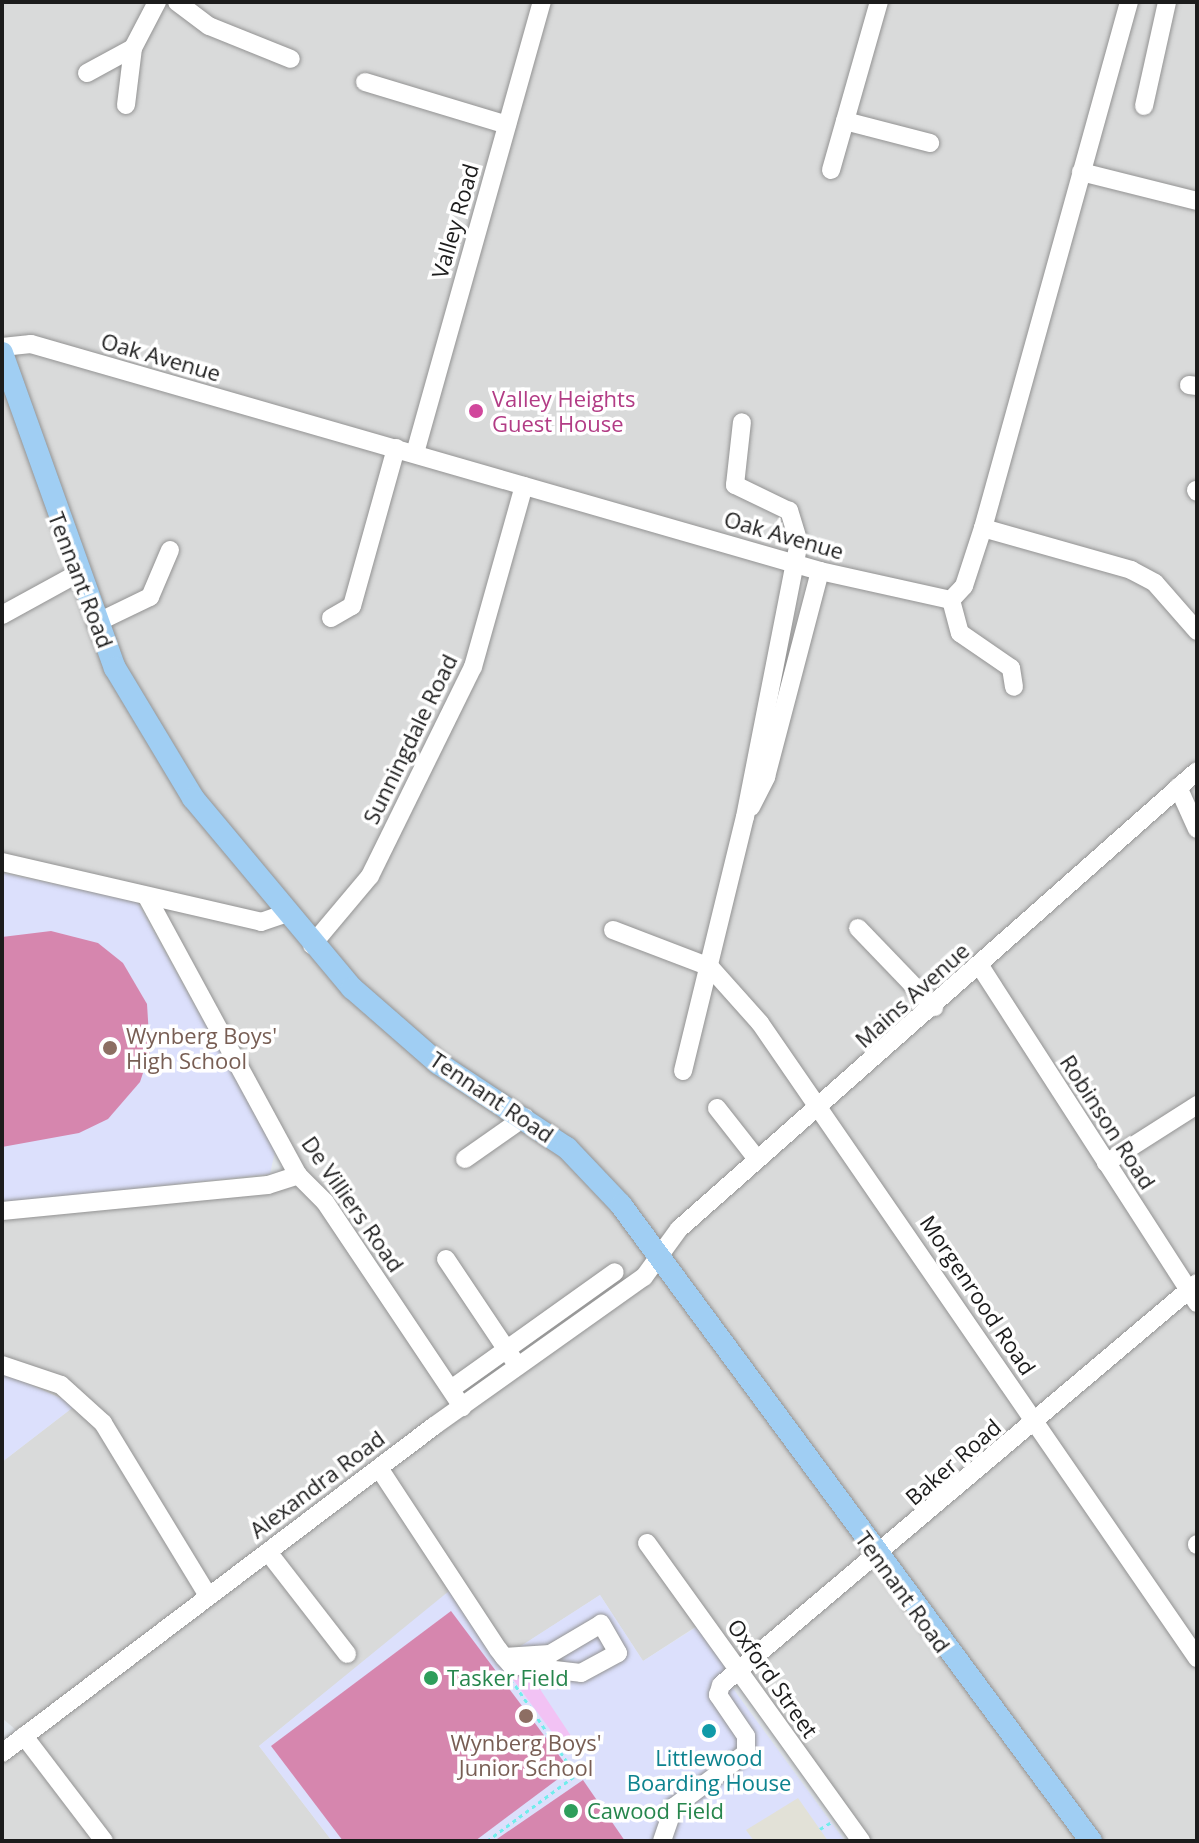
<!DOCTYPE html>
<html>
<head>
<meta charset="utf-8">
<style>
	body { margin:0 }
	#map { position:relative; width:1199px; height:1843px; overflow:hidden; background:#e2e7ec; font-family:"Open Sans",sans-serif }
	div>[style] { position:absolute }
	[style*='--x'] { left:calc(var(--x)*1px); top:calc(var(--y)*1px); width:calc(var(--w)*1px); rotate:calc(var(--a)*1deg) }
	.residential>* { inset:0; background:#d9dada }
	.education>* { inset:0; background:#dce0fc }
	.park>* { inset:0; background:#f2c2f4 }
	.pitch>* { inset:0; background:#d686ae }
	.plaza>* { inset:0; background:#e2e1d7 }
	.path>* { height:3px; margin-top:-1.5px; transform-origin:0; background:repeating-linear-gradient(90deg,#72edec 0 4px,transparent 0 8px) }
	.roads { filter:drop-shadow(0 0 2px #939393) drop-shadow(0 0 2px #939393) }
	.minor>* { height:18px; margin:-9px; padding:0 9px; transform-origin:9px; border-radius:9px; background:#fff }
	.major>* { height:22px; margin:-11px; padding:0 11px; transform-origin:11px; border-radius:11px; background:#a0cef3 }
	.dots>* { width:22px; height:22px; translate:-50% -50%; box-sizing:border-box; border:4px solid #fff; border-radius:50% }
	span { translate:-50% -50%; white-space:nowrap; text-align:center; line-height:1.15; -webkit-text-stroke:7px #fff; paint-order:stroke }
	.street-label { font-size:22px; color:#1c1c1c }
	.hotel-label { font-size:22px; color:#b23c85 }
	.left { translate:0 -50%; text-align:left }
	.education-label { font-size:22px; color:#785e54 }
	.leisure-label { font-size:22px; color:#27864d }
	.culture-label { font-size:22px; color:#0d838f }
	.frame { position:absolute; inset:0; border:4px solid #1c1c1c; pointer-events:none }
</style>
</head>
<body>
<div id="map">
	<div class="residential">
		<div style="clip-path:polygon(2px 2px,1197px 2px,1197px 1841px,861px 1841px,703px 1622px,643px 1661px,600px 1595px,504px 1657px,457px 1586px,259px 1746px,332px 1841px,2px 1841px,2px 1753px,23px 1736px,2px 1718px,2px 1462px,76px 1405px,2px 1372px,2px 1211px,298px 1175px,147px 897px,2px 862px)"></div>
	</div>
	<div class="education">
		<div style="clip-path:polygon(2px 873px,137px 901px,275px 1151px,270px 1174px,2px 1203px)"></div>
		<div style="clip-path:polygon(2px 1372px,76px 1405px,2px 1462px)"></div>
		<div style="clip-path:polygon(449px 1591px,496px 1662px,600px 1595px,643px 1661px,698px 1626px,727px 1666px,723px 1675px,845px 1841px,332px 1841px,259px 1746px)"></div>
	</div>
	<div class="park">
		<div style="clip-path:polygon(509px 1674px,532px 1677px,573px 1739px,563px 1747px)"></div>
	</div>
	<div class="pitch">
		<div style="clip-path:polygon(51px 931px,98px 943px,123px 963px,147px 1004px,150px 1052px,140px 1082px,108px 1119px,79px 1133px,2px 1147px,2px 937px)"></div>
		<div style="clip-path:polygon(451px 1611px,570px 1770px,475px 1841px,343px 1841px,271px 1746px)"></div>
		<div style="clip-path:polygon(583px 1780px,625px 1841px,494px 1841px)"></div>
	</div>
	<div class="plaza">
		<div style="clip-path:polygon(798px 1798px,828px 1841px,754px 1841px,746px 1830px)"></div>
	</div>
	<div class="path">
		<div style="--x:820;--y:1829;--w:12;--a:-31"></div>
		<div style="--x:487;--y:1841;--w:111;--a:-36.6"></div>
		<div style="--x:576;--y:1775;--w:112;--a:-124.1"></div>
	</div>
	<div class="roads">
		<div class="minor">
			<div style="--x:177;--y:2;--w:40;--a:37"></div>
			<div style="--x:209;--y:26;--w:88;--a:21.9"></div>
			<div style="--x:87;--y:73;--w:52;--a:-28.5"></div>
			<div style="--x:365;--y:82;--w:148;--a:16.8"></div>
			<div style="--x:126;--y:105;--w:57;--a:-83"></div>
			<div style="--x:133;--y:48;--w:52;--a:-62.4"></div>
			<div style="--x:1144;--y:106;--w:107;--a:-77.5"></div>
			<div style="--x:845;--y:121;--w:88;--a:14.5"></div>
			<div style="--x:831;--y:170;--w:175;--a:-74.1"></div>
			<div style="--x:1081;--y:172;--w:120;--a:14"></div>
			<div style="--x:2;--y:347;--w:29;--a:-6"></div>
			<div style="--x:31;--y:344;--w:821;--a:16.05"></div>
			<div style="--x:820;--y:571;--w:134;--a:12.5"></div>
			<div style="--x:951;--y:600;--w:19;--a:-47"></div>
			<div style="--x:964;--y:586;--w:61;--a:-71.9"></div>
			<div style="--x:983;--y:528;--w:546;--a:-74.49"></div>
			<div style="--x:1189;--y:385;--w:8;--a:7"></div>
			<div style="--x:415;--y:453;--w:469;--a:-74.3"></div>
			<div style="--x:1196;--y:490;--w:2;--a:63"></div>
			<div style="--x:983;--y:528;--w:154;--a:15.8"></div>
			<div style="--x:1131;--y:570;--w:27;--a:28"></div>
			<div style="--x:1155;--y:583;--w:64;--a:48.8"></div>
			<div style="--x:951;--y:600;--w:34;--a:75"></div>
			<div style="--x:960;--y:633;--w:62;--a:34.5"></div>
			<div style="--x:1011;--y:668;--w:19;--a:81"></div>
			<div style="--x:2;--y:615;--w:85;--a:-28.7"></div>
			<div style="--x:331;--y:618;--w:24;--a:-30"></div>
			<div style="--x:352;--y:606;--w:164;--a:-74.4"></div>
			<div style="--x:96;--y:623;--w:60;--a:-25.7"></div>
			<div style="--x:150;--y:597;--w:51;--a:-66.9"></div>
			<div style="--x:1178;--y:787;--w:46;--a:65.7"></div>
			<div style="--x:751;--y:807;--w:34;--a:-63"></div>
			<div style="--x:766;--y:777;--w:213;--a:-75.3"></div>
			<div style="--x:2;--y:862;--w:266;--a:13"></div>
			<div style="--x:261;--y:922;--w:28;--a:-19"></div>
			<div style="--x:147;--y:897;--w:316;--a:61.5"></div>
			<div style="--x:298;--y:1175;--w:38;--a:45"></div>
			<div style="--x:325;--y:1202;--w:247;--a:56.2"></div>
			<div style="--x:858;--y:928;--w:110;--a:46.1"></div>
			<div style="--x:613;--y:930;--w:104;--a:20.9"></div>
			<div style="--x:710;--y:967;--w:75;--a:48.2"></div>
			<div style="--x:760;--y:1023;--w:771;--a:55.46"></div>
			<div style="--x:312;--y:945;--w:90;--a:-50"></div>
			<div style="--x:370;--y:876;--w:233;--a:-63.8"></div>
			<div style="--x:473;--y:667;--w:188;--a:-74.3"></div>
			<div style="--x:980;--y:966;--w:401;--a:57.2"></div>
			<div style="--x:683;--y:1071;--w:261;--a:-76.3"></div>
			<div style="--x:745;--y:817;--w:279;--a:-78.9"></div>
			<div style="--x:799;--y:543;--w:34;--a:-107"></div>
			<div style="--x:789;--y:511;--w:60;--a:-154.3"></div>
			<div style="--x:735;--y:485;--w:63;--a:-83.7"></div>
			<div style="--x:717;--y:1108;--w:65;--a:51.9"></div>
			<div style="--x:465;--y:1159;--w:73;--a:-35"></div>
			<div style="--x:1106;--y:1163;--w:108;--a:-32.5"></div>
			<div style="--x:2;--y:1211;--w:267;--a:-5.6"></div>
			<div style="--x:268;--y:1185;--w:32;--a:-18"></div>
			<div style="--x:446;--y:1259;--w:120;--a:56.2"></div>
			<div style="--x:2;--y:1365;--w:62;--a:18.7"></div>
			<div style="--x:61;--y:1385;--w:57;--a:42.1"></div>
			<div style="--x:103;--y:1423;--w:202;--a:58.7"></div>
			<div style="--x:451;--y:1389;--w:201;--a:-35.5"></div>
			<div style="--x:379;--y:1468;--w:217;--a:56.7"></div>
			<div style="--x:498;--y:1649;--w:10;--a:53"></div>
			<div style="--x:504;--y:1657;--w:11;--a:49"></div>
			<div style="--x:511;--y:1665;--w:70;--a:6.5"></div>
			<div style="--x:581;--y:1673;--w:42;--a:-28.4"></div>
			<div style="--x:618;--y:1653;--w:34;--a:-120"></div>
			<div style="--x:601;--y:1624;--w:59;--a:149.5"></div>
			<div style="--x:550;--y:1654;--w:46;--a:176.3"></div>
			<div style="--x:647;--y:1543;--w:367;--a:54.3"></div>
			<div style="--x:1197;--y:1544;--w:1;--a:90"></div>
			<div style="--x:268;--y:1552;--w:129;--a:52.2"></div>
			<div style="--x:24;--y:1736;--w:132;--a:52.7"></div>
			<div style="--x:2;--y:1753;--w:542;--a:-37.12"></div>
			<div style="--x:434;--y:1426;--w:257;--a:-35.4"></div>
			<div style="--x:644;--y:1277;--w:59;--a:-53.9"></div>
			<div style="--x:679;--y:1229;--w:691;--a:-41.48"></div>
			<div style="--x:662;--y:1841;--w:36;--a:-71"></div>
			<div style="--x:674;--y:1807;--w:90;--a:-36.9"></div>
			<div style="--x:746;--y:1753;--w:17;--a:-90"></div>
			<div style="--x:746;--y:1736;--w:50;--a:-124.3"></div>
			<div style="--x:718;--y:1695;--w:10;--a:-73"></div>
			<div style="--x:721;--y:1685;--w:623;--a:-40.18"></div>
		</div>
		<div class="major">
			<div style="--x:2;--y:353;--w:335;--a:70.3"></div>
			<div style="--x:115;--y:668;--w:152;--a:59"></div>
			<div style="--x:193;--y:798;--w:248;--a:50.1"></div>
			<div style="--x:352;--y:988;--w:114;--a:41.1"></div>
			<div style="--x:438;--y:1063;--w:154;--a:33.4"></div>
			<div style="--x:567;--y:1148;--w:79;--a:46.5"></div>
			<div style="--x:621;--y:1205;--w:791;--a:53.54"></div>
		</div>
	</div>
	<div class="dots">
		<div style="left:476px;top:411px;background:#d1479c"></div>
		<div style="left:110px;top:1048px;background:#8d6e63"></div>
		<div style="left:431px;top:1678px;background:#2e9e5b"></div>
		<div style="left:526px;top:1716px;background:#8d6e63"></div>
		<div style="left:709px;top:1731px;background:#0f9aa8"></div>
		<div style="left:571px;top:1811px;background:#2e9e5b"></div>
	</div>
	<div class="street-label">
		<span style="left:455px;top:221px;rotate:-74deg">Valley Road</span>
		<span style="left:161px;top:357px;rotate:16deg">Oak Avenue</span>
		<span style="left:784px;top:535px;rotate:16deg">Oak Avenue</span>
		<span style="left:81px;top:580px;rotate:69deg">Tennant Road</span>
		<span style="left:410px;top:739px;rotate:-64deg">Sunningdale Road</span>
		<span style="left:912px;top:995px;rotate:-42deg">Mains Avenue</span>
		<span style="left:492px;top:1097px;rotate:34deg">Tennant Road</span>
		<span style="left:1108px;top:1122px;rotate:57deg">Robinson Road</span>
		<span style="left:353px;top:1204px;rotate:55deg">De Villiers Road</span>
		<span style="left:978px;top:1295px;rotate:56deg">Morgenrood Road</span>
		<span style="left:953px;top:1462px;rotate:-41deg">Baker Road</span>
		<span style="left:317px;top:1484px;rotate:-37deg">Alexandra Road</span>
		<span style="left:903px;top:1592px;rotate:54deg">Tennant Road</span>
		<span style="left:773px;top:1678px;rotate:55deg">Oxford Street</span>
	</div>
	<div class="hotel-label">
		<span class="left" style="left:492px;top:411px">Valley Heights<br>Guest House</span>
	</div>
	<div class="education-label">
		<span class="left" style="left:126px;top:1048px">Wynberg Boys'<br>High School</span>
		<span style="left:526px;top:1755px">Wynberg Boys'<br>Junior School</span>
	</div>
	<div class="leisure-label">
		<span class="left" style="left:447px;top:1678px">Tasker Field</span>
		<span class="left" style="left:587px;top:1811px">Cawood Field</span>
	</div>
	<div class="culture-label">
		<span style="left:709px;top:1770px">Littlewood<br>Boarding House</span>
	</div>
	<div class="frame"></div>
</div>
</body>
</html>
